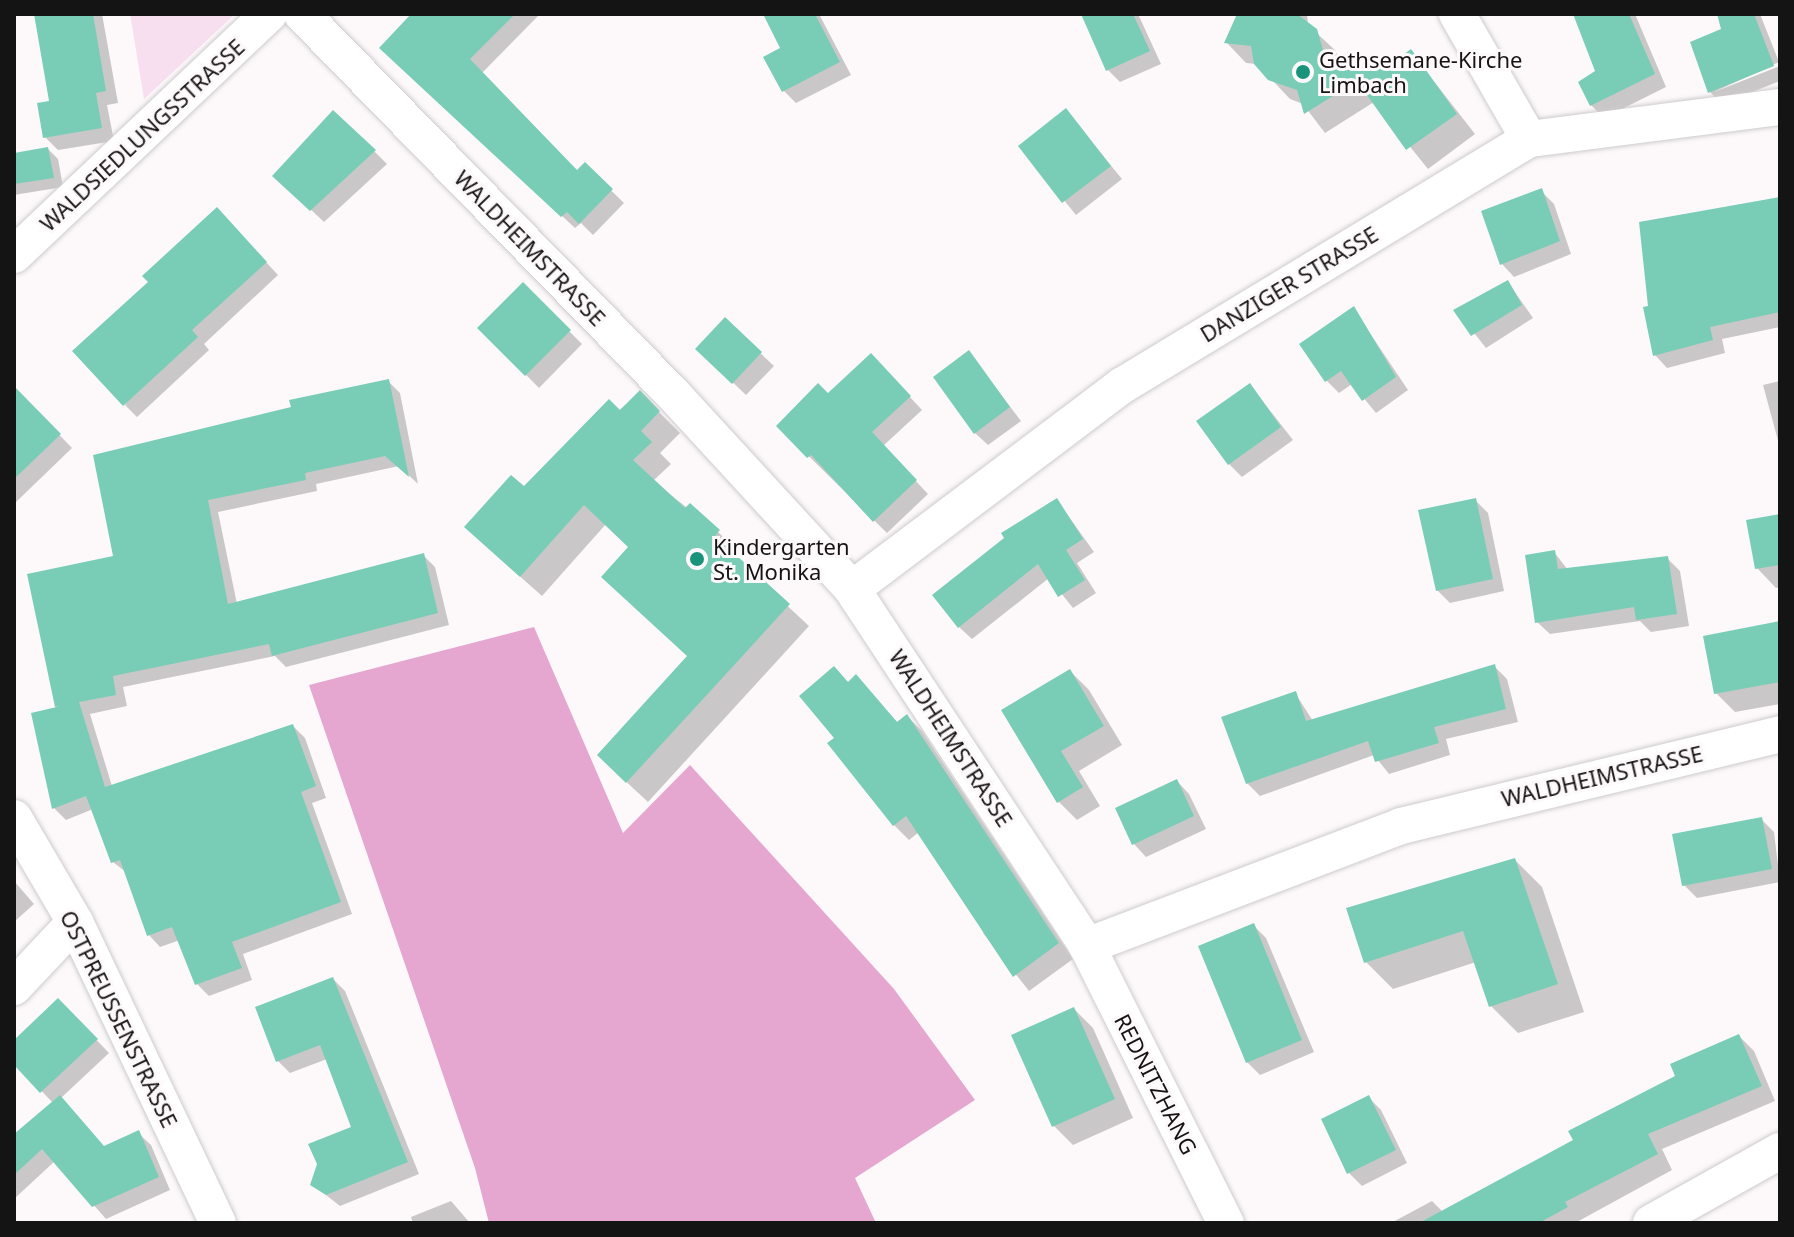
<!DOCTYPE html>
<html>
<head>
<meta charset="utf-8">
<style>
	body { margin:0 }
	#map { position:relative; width:1794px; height:1237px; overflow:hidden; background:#fdf9fb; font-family:"Noto Sans",sans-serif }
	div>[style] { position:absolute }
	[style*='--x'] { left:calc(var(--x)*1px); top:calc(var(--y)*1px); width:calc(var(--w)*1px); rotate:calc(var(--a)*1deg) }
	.green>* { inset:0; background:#f8dfef }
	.forest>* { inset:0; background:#e5a7d0 }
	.shadow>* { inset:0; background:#0003 }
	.building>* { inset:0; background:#79cdb6 }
	.roads { filter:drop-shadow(0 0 2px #cecbcd) drop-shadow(0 0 2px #cecbcd) }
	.street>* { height:36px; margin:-18px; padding:0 18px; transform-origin:18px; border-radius:18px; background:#fff }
	.dots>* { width:22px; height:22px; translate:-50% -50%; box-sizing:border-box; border:4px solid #fdf9fb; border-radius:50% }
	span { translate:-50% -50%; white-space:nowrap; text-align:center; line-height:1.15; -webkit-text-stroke:6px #fdf9fb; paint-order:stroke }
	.poi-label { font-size:22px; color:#151414 }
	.left { translate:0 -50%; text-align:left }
	.street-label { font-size:22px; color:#151414 }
	.frame { position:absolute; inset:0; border:16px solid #151414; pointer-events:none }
</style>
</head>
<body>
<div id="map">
	<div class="green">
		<div style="clip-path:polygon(130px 14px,235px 14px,144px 99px)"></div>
	</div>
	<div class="forest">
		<div style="clip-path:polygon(534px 627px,623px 833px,690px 765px,894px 989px,975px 1100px,855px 1178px,876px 1223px,489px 1223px,475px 1168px,309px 685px)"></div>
	</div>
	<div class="shadow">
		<div style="clip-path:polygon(36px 14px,102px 14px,118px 103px,107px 105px,114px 141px,58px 150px,45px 137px,52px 103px)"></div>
		<div style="clip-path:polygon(413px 14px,539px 15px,482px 73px,577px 173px,585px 165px,624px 203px,593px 235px,581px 223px,575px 228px,394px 60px)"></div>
		<div style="clip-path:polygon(765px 14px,819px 14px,851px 75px,796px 103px,784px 91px,783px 49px)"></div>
		<div style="clip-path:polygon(1099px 14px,1138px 14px,1161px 64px,1120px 82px,1108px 70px)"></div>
		<div style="clip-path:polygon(1239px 14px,1307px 14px,1308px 25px,1336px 51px,1339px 62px,1386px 70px,1411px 52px,1475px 134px,1428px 169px,1374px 102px,1325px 133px,1303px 104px,1290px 99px,1257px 64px,1246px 63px,1227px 43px)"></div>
		<div style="clip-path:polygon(1585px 14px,1635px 14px,1666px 87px,1604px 118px,1591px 105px,1598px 71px)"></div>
		<div style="clip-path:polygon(1719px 14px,1760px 14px,1779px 62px,1714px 92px,1780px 66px,1780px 81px,1722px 104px,1710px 92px,1723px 30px)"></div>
		<div style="clip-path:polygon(1065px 110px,1122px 179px,1076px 215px,1020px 146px)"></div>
		<div style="clip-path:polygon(48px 149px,58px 159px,63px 187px,14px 195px,14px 155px)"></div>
		<div style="clip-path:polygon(374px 151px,387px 164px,324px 222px,275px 176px)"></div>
		<div style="clip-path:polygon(1541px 191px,1554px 204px,1571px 254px,1514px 277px,1502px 264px)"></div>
		<div style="clip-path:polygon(1780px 199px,1780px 327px,1722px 339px,1725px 353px,1667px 368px,1655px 355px)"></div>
		<div style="clip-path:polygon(229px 222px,278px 275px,204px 344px,209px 350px,137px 417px,125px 405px)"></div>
		<div style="clip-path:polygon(1508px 282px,1533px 318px,1486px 348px,1456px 310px)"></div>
		<div style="clip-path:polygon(523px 285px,582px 344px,539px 388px,480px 328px)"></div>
		<div style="clip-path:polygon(1353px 308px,1408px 390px,1376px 413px,1352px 384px,1339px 393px,1326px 380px)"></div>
		<div style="clip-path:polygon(725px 320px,774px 366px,746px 395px,698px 349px)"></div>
		<div style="clip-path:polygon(969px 353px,1021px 421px,988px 445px,975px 433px)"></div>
		<div style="clip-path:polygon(883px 368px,922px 410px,883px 446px,928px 494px,887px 533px,778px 426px)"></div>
		<div style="clip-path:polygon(388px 381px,400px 393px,418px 484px,399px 466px,316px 484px,317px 491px,218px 512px,237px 604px,423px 555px,435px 567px,449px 625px,286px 667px,275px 656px,123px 687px,127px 706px,90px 714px,112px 786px,293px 726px,305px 738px,326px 798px,312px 803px,352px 914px,243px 954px,252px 980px,209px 996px,197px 984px,180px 940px,160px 947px,149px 935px,127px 873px,113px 862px,93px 809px,66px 820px,54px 808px,57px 706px,116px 557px,293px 408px)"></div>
		<div style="clip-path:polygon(1780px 381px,1780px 448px,1763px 385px)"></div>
		<div style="clip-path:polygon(1250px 385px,1293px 440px,1242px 477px,1229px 464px)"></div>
		<div style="clip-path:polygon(14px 388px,72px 448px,14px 504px)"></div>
		<div style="clip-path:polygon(640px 393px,680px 433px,660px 453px,671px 464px,653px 481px,718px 532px,739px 552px,735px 557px,809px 626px,648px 802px,620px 776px,688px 657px,631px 547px,606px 524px,542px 596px,488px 548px,524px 489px)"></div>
		<div style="clip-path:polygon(1057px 500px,1094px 552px,1077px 563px,1096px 593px,1073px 608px,1049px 578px,972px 639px,959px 627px)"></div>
		<div style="clip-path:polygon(1475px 500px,1488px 513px,1504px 591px,1450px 603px,1437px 590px)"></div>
		<div style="clip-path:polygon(1780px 516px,1780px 587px,1776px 588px,1757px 568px)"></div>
		<div style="clip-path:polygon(1554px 552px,1568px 570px,1667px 558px,1680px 571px,1689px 626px,1651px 632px,1640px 621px,1550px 634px,1537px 622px)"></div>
		<div style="clip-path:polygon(1780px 623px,1780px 704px,1735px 712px,1716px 693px)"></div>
		<div style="clip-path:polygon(1494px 666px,1507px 679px,1518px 722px,1446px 739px,1450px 755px,1389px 774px,1374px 755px,1260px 796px,1247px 783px,1295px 693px,1313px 721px)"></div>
		<div style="clip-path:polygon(1070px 671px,1089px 690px,1122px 745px,1079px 771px,1100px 806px,1077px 820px,1058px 801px,1004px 711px)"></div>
		<div style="clip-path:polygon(856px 677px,898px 723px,907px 716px,922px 731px,1073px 959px,1029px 991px,983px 933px,987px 930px,919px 832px,909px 840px,894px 825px,837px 738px,849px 683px)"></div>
		<div style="clip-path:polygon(1177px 781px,1189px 794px,1206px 829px,1146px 857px,1134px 844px)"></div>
		<div style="clip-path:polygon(1761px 819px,1774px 832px,1780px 882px,1697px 898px,1684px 885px)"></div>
		<div style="clip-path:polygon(1515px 860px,1542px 887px,1584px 1012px,1518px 1033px,1491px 1006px,1476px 962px,1393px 989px,1366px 962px)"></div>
		<div style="clip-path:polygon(14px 881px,34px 904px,14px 922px)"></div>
		<div style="clip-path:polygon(1253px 925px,1266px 938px,1314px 1052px,1260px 1075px,1247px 1062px)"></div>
		<div style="clip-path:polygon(333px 979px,345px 991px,419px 1174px,340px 1206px,312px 1184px,354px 1128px,327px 1059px,290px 1073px,278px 1061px)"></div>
		<div style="clip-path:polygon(58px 1000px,109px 1053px,61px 1098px,105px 1148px,138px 1133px,151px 1145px,170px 1190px,106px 1219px,55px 1161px,14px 1199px,14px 1136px,53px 1103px,14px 1062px,14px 1042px)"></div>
		<div style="clip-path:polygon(1074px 1009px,1093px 1028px,1133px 1118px,1073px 1145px,1054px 1126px)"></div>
		<div style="clip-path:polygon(1739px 1036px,1754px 1051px,1775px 1101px,1662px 1149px,1672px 1170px,1575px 1223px,1391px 1223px,1432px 1201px,1443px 1212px,1575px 1141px)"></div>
		<div style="clip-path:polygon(1369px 1098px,1381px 1110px,1407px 1163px,1362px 1186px,1349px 1173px)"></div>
		<div style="clip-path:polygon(451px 1201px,470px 1223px,413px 1223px,411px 1217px)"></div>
	</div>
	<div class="building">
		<div style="clip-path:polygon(34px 14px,93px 14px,106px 91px,96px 93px,102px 128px,43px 138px,37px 103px,49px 101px)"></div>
		<div style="clip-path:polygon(411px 14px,515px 14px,470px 59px,577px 170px,585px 162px,613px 189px,579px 224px,567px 212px,561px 217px,379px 48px)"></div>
		<div style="clip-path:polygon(763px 14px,815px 14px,840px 62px,782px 92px,763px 57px,780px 48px)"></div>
		<div style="clip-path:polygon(1081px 14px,1133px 14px,1150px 51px,1106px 71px)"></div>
		<div style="clip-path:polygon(1237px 14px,1297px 14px,1317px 29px,1325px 57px,1385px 68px,1411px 49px,1457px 114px,1406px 150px,1357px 81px,1304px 114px,1297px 90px,1268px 80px,1254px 64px,1251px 46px,1224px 43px)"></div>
		<div style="clip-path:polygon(1573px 14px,1629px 14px,1655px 74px,1590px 106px,1578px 82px,1595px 71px)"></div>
		<div style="clip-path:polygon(1717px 14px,1754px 14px,1774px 66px,1708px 93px,1690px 42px,1721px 29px)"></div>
		<div style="clip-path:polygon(1066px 108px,1111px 166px,1062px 203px,1018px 146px)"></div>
		<div style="clip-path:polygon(333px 110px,376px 150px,310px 211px,272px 176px)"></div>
		<div style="clip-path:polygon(48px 147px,54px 178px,14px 184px,14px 153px)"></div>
		<div style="clip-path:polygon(1542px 188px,1560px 241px,1500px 265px,1481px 211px)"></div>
		<div style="clip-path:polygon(1780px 197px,1780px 312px,1710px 327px,1713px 340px,1653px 356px,1643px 307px,1648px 306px,1639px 222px)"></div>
		<div style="clip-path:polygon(217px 207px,267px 262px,192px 330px,198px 337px,123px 406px,72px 351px,148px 282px,142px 276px)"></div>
		<div style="clip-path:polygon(1508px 280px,1522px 305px,1471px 336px,1453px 310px)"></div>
		<div style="clip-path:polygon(523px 282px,571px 330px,525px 376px,477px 328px)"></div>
		<div style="clip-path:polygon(1354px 306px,1396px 377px,1362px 401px,1341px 371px,1325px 382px,1299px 344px)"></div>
		<div style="clip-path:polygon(725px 317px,762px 352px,732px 384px,695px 349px)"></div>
		<div style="clip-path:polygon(969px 350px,1010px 407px,974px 434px,933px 377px)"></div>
		<div style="clip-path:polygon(871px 353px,911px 396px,872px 432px,917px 480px,873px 522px,811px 455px,807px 458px,776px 426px,818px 383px,828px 393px)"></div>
		<div style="clip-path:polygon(389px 379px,409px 477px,385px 456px,305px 473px,306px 480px,208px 500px,228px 604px,424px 553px,438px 613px,272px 656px,269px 644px,113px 676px,116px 695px,79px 702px,105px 787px,293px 724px,316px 786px,301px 792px,341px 902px,232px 942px,242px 968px,195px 985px,172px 927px,147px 936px,120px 860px,111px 863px,86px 796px,52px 809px,31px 713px,61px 706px,55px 707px,27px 574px,113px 556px,93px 455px,291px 407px,289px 400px)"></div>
		<div style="clip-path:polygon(1250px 383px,1281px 427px,1228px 465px,1196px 421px)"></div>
		<div style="clip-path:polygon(14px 386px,61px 434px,14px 479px)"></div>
		<div style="clip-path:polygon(640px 390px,660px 411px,641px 431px,652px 442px,633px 460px,685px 508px,690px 503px,720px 530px,715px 536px,790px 604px,626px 783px,597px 755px,687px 656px,601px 577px,628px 547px,584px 505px,520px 577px,464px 527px,511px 475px,524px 486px,609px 399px,620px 410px)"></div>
		<div style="clip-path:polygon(1057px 498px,1083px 539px,1066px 550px,1085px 580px,1058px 597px,1038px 564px,958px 628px,932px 595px,1004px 538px,1001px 533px)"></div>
		<div style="clip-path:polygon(1476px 498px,1493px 579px,1436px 591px,1418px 510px)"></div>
		<div style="clip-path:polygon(1780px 514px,1780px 565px,1755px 569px,1746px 520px)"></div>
		<div style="clip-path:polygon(1555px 550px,1558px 569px,1668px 556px,1677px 614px,1636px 620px,1634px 607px,1535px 623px,1525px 555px)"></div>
		<div style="clip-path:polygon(1780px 621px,1780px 682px,1714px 694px,1703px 636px)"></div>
		<div style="clip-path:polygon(1495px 664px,1506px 709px,1434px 727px,1439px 743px,1375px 762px,1368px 741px,1246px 784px,1221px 717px,1296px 691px,1306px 721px)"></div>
		<div style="clip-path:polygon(834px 666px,848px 682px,856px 674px,897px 722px,907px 714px,1059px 943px,1013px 977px,906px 816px,893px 826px,827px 743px,834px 738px,799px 696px)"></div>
		<div style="clip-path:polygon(1070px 669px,1104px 726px,1061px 751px,1083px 787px,1057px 803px,1001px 710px)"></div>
		<div style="clip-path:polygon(1177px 779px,1194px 816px,1132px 845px,1115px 808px)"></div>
		<div style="clip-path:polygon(1762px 817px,1772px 869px,1682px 886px,1672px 834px)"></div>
		<div style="clip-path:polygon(1515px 858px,1558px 984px,1489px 1007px,1463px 931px,1364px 963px,1346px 908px)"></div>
		<div style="clip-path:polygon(1254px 923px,1302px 1040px,1246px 1063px,1198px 946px)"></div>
		<div style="clip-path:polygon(333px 977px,408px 1162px,326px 1195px,310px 1185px,317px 1164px,308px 1144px,351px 1127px,320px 1045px,276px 1062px,255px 1007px)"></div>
		<div style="clip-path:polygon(58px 998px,98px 1039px,40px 1093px,14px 1065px,14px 1040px)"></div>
		<div style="clip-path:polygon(1074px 1007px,1115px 1099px,1052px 1127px,1011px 1035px)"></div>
		<div style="clip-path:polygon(1739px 1034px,1762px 1086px,1648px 1134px,1658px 1154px,1565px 1202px,1568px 1207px,1539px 1223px,1419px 1223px,1573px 1140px,1568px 1131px,1675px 1076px,1670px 1064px)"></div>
		<div style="clip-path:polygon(60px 1095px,104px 1146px,139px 1130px,159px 1177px,92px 1207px,42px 1149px,14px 1175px,14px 1134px)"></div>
		<div style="clip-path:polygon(1369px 1095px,1396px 1150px,1347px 1174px,1321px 1119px)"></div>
	</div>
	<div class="roads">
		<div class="street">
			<div style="--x:302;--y:14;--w:531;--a:45.69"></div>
			<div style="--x:673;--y:394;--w:265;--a:47.4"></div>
			<div style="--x:852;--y:589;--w:427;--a:56.6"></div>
			<div style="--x:1087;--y:946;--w:336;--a:-20.9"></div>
			<div style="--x:1401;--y:826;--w:390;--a:-13.6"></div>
			<div style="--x:1457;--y:14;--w:144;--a:60.1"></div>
			<div style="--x:14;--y:255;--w:351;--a:-43.4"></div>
			<div style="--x:852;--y:589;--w:339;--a:-37"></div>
			<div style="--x:1123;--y:385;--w:475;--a:-31.2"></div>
			<div style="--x:1529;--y:139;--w:253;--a:-7.3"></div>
			<div style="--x:14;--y:818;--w:121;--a:59.6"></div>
			<div style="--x:75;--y:922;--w:333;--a:64.6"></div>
			<div style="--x:1087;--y:946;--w:310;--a:63.4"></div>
			<div style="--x:14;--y:987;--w:89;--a:-46.8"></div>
			<div style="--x:1651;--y:1223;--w:148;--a:-29.2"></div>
		</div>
	</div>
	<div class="dots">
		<div style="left:1303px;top:72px;background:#19947b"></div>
		<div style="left:697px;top:559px;background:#19947b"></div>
	</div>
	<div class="poi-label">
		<span class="left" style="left:1319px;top:72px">Gethsemane-Kirche<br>Limbach</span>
		<span class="left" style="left:713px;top:559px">Kindergarten<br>St. Monika</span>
	</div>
	<div class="street-label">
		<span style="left:142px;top:135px;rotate:-43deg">WALDSIEDLUNGSSTRASSE</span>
		<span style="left:530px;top:248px;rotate:46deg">WALDHEIMSTRASSE</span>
		<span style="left:1289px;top:284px;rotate:-31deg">DANZIGER STRASSE</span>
		<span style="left:951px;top:738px;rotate:57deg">WALDHEIMSTRASSE</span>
		<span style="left:1602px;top:776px;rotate:-13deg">WALDHEIMSTRASSE</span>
		<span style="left:119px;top:1019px;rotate:64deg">OSTPREUSSENSTRASSE</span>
		<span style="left:1156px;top:1084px;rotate:63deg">REDNITZHANG</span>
	</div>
	<div class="frame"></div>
</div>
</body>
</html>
